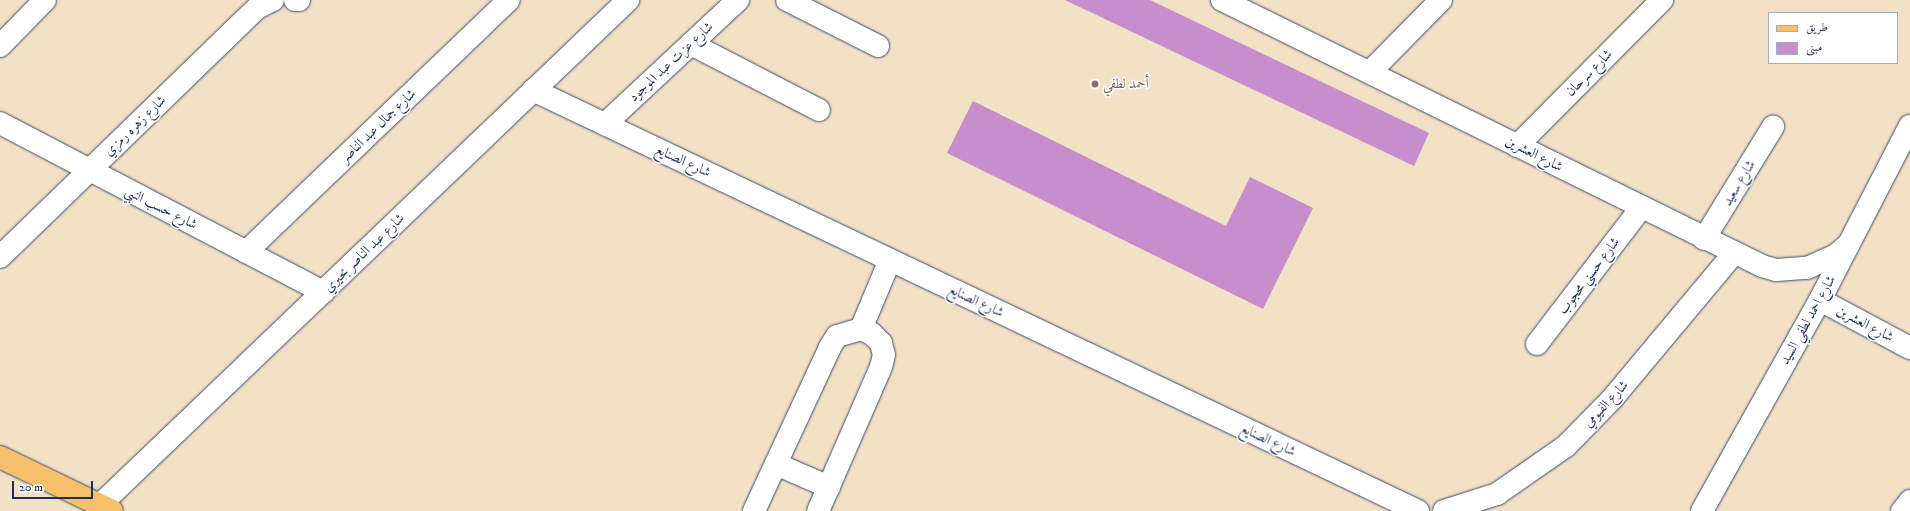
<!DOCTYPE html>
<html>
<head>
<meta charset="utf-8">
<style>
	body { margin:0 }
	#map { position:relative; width:1910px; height:511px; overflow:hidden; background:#f3e1c5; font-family:"IM FELL DW Pica",Amiri,serif }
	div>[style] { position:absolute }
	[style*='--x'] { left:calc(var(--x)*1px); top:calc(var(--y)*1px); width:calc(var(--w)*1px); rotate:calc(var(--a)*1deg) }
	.building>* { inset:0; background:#c68ecd }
	.roads { filter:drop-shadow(0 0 1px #3b4a6d) drop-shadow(0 0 1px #3b4a6d) }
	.minor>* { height:22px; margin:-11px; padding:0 11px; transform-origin:11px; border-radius:11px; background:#fff }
	.major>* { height:22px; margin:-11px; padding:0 11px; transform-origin:11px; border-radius:11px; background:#f6c06b }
	.dots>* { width:11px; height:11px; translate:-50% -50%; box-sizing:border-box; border:2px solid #fff; border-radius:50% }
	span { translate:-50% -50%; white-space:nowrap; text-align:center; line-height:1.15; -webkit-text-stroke:3px #fff; paint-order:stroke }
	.street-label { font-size:14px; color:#1b2f5e }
	.education-label { font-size:14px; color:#785e54 }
	.left { translate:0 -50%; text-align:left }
	.legend { position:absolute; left:1768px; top:12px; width:130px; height:52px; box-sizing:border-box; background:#fff; border:1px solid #a4acbf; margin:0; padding:5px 7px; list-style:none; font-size:12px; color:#1b2f5e }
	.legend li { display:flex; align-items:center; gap:8px; height:20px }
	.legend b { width:20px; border:1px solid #a4acbf }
	.scale { position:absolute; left:12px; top:481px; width:81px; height:18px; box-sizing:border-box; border:2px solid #1b2f5e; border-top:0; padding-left:5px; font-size:12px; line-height:14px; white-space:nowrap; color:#1b2f5e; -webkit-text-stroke:3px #fff; paint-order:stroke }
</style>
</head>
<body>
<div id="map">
	<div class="building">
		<div style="clip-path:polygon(1065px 0,1150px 0,1429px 133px,1414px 166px)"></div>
		<div style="clip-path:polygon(973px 101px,1226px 226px,1250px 177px,1313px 208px,1263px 309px,947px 153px)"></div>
	</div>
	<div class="roads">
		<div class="minor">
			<div style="--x:295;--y:0;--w:4;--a:0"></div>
			<div style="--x:787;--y:0;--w:102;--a:26.8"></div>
			<div style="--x:1222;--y:0;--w:602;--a:26.22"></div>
			<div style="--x:1762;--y:266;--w:15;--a:16"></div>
			<div style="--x:1776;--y:270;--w:31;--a:-4"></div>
			<div style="--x:1807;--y:268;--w:32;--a:-24"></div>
			<div style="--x:1836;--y:255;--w:16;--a:-40"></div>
			<div style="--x:691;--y:44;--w:144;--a:27.3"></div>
			<div style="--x:0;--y:46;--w:64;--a:-45.6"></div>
			<div style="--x:1370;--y:72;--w:101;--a:-45.4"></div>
			<div style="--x:533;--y:90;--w:980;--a:25.44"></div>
			<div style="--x:0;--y:123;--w:365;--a:27.6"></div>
			<div style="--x:605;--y:124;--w:182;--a:-43"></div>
			<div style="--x:1517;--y:146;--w:206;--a:-45.2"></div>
			<div style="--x:1704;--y:239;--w:132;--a:-58.4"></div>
			<div style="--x:246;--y:252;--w:364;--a:-43.8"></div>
			<div style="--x:0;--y:257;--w:358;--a:-44.1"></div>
			<div style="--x:257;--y:8;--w:18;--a:-27"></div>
			<div style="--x:1820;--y:300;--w:102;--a:28.1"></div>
			<div style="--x:861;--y:329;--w:75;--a:-67.2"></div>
			<div style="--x:1537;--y:344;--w:171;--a:-52.6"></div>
			<div style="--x:776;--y:464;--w:58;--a:23.5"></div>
			<div style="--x:100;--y:505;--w:731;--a:-43.72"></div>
			<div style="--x:754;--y:511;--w:181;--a:-65.1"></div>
			<div style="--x:830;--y:347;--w:13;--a:-58"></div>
			<div style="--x:837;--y:336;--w:25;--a:-16"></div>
			<div style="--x:861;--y:329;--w:12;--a:24"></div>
			<div style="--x:872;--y:334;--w:13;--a:45"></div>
			<div style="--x:881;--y:343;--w:12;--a:76"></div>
			<div style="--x:884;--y:355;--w:12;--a:104"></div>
			<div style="--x:881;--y:367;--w:157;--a:113.6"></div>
			<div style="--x:1444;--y:511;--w:56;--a:-17.8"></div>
			<div style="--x:1497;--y:494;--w:84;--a:-34.8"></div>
			<div style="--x:1566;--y:446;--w:66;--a:-45.6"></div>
			<div style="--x:1612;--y:399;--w:190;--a:-50.1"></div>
			<div style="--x:1702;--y:511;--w:242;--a:-60.8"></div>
			<div style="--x:1820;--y:300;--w:196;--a:-62.7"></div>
			<div style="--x:1902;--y:511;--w:13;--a:-51"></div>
		</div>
		<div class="major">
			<div style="--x:0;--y:457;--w:124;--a:25.7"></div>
		</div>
	</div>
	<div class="dots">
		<div style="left:1095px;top:84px;background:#8d6e63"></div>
	</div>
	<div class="street-label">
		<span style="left:671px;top:62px;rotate:-43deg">شارع عزت عبد الموجود</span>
		<span style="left:1589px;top:73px;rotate:-45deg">شارع سرحان</span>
		<span style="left:135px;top:126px;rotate:-44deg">شارع زهره رمزي</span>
		<span style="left:378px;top:126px;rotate:-44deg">شارع جمال عبد الناصر</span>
		<span style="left:1534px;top:154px;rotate:27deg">شارع العشرين</span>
		<span style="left:683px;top:161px;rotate:25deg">شارع الصنايع</span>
		<span style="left:1739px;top:183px;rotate:-59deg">شارع سعيد</span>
		<span style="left:161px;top:208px;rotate:27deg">شارع حسب النبي</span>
		<span style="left:364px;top:253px;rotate:-44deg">شارع عبد الناصر بحيري</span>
		<span style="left:1589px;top:276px;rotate:-53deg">شارع حسني محجوب</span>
		<span style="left:976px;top:301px;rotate:25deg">شارع الصنايع</span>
		<span style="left:1808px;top:320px;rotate:-61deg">شارع احمد لطفي السيد</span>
		<span style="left:1865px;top:324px;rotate:28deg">شارع العشرين</span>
		<span style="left:1606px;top:404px;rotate:-47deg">شارع الفيومي</span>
		<span style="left:1268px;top:440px;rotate:25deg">شارع الصنايع</span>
	</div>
	<div class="education-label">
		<span class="left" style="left:1103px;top:84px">أحمد لطفي</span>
	</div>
	<ul class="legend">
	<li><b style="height:5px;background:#f6c06b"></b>طريق</li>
	<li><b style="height:11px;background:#c68ecd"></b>مبنى</li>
	</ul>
	<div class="scale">20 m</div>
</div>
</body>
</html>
